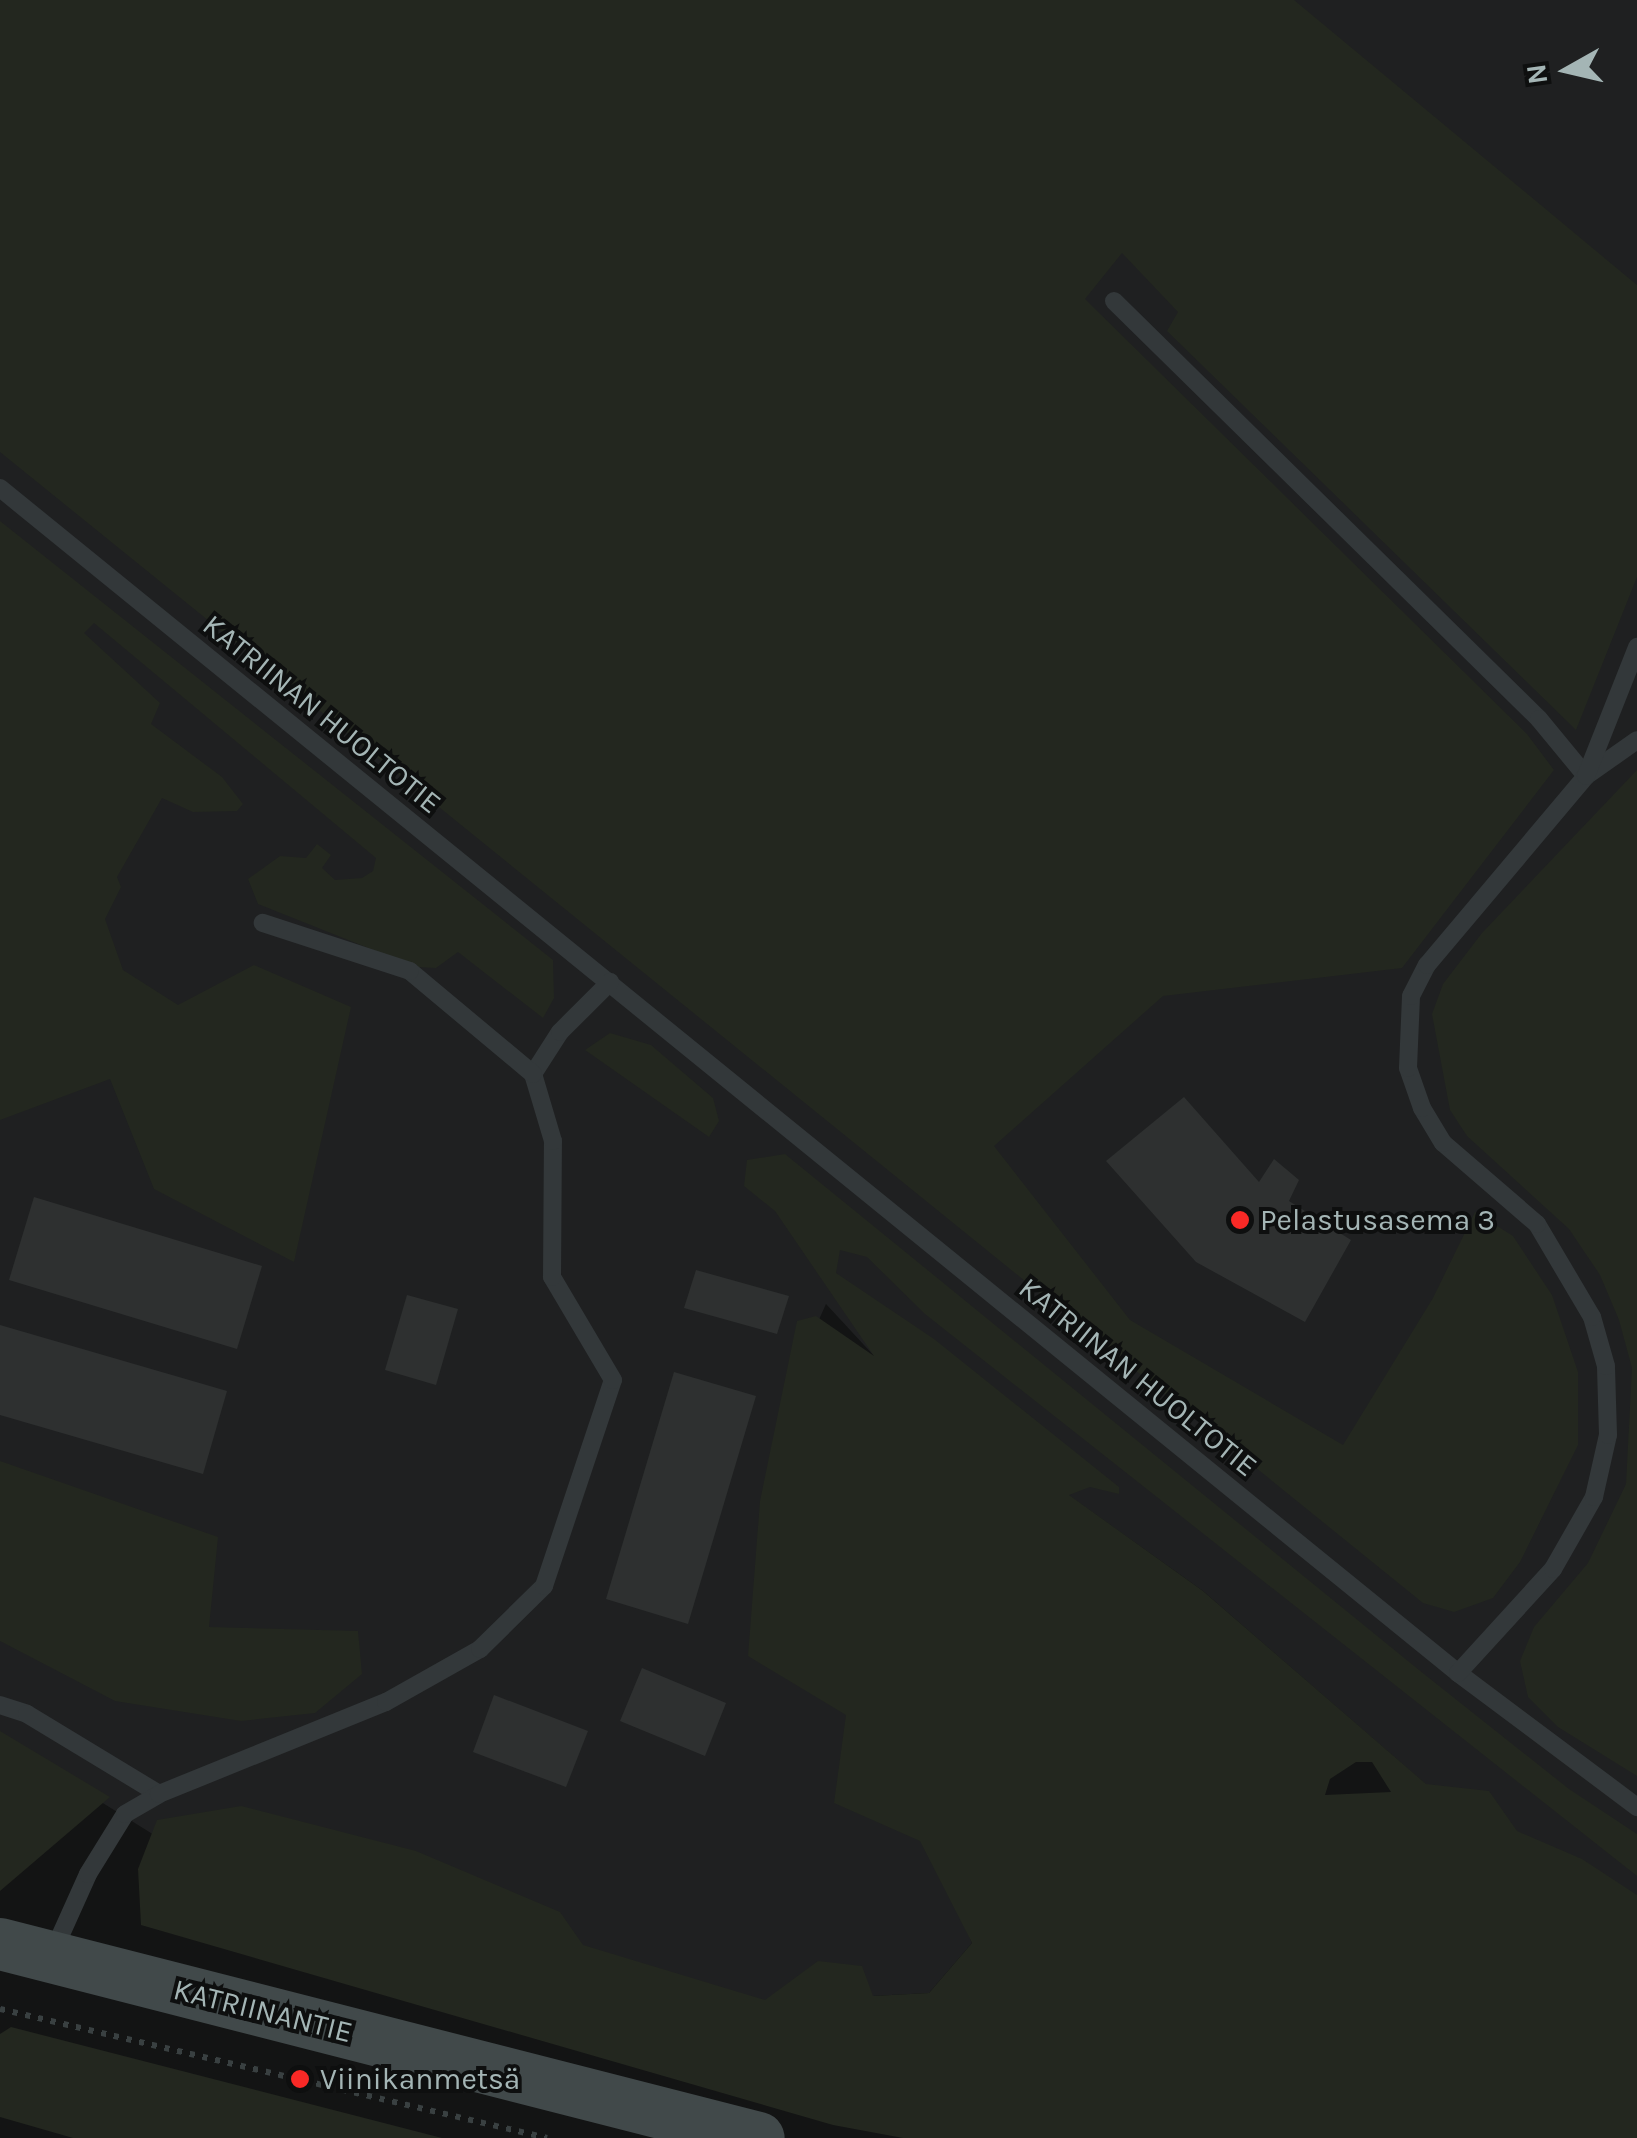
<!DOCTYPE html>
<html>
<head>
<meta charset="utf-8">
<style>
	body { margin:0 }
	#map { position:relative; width:1637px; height:2138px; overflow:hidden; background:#131414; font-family:Karla,sans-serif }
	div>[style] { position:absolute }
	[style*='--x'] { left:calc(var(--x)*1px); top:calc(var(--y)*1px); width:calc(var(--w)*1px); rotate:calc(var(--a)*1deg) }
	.built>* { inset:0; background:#1f2021 }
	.green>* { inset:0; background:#23271f }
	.building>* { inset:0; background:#2e3030 }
	.path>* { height:6px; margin-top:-3px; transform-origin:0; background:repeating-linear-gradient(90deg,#394041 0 5px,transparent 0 13px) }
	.service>* { height:18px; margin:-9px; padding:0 9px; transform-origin:9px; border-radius:9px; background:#33383a }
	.secondary>* { height:52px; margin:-26px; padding:0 26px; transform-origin:26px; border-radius:26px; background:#41494a }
	.dots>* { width:28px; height:28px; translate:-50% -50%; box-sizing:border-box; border:5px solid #0e0f0f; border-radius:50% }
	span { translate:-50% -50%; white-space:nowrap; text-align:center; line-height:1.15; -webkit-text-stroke:8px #0e0f0f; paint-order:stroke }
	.street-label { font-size:30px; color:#a4b5b5 }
	.poi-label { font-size:30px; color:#a4b5b5 }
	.left { translate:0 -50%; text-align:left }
	.north { position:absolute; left:1517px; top:20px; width:100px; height:100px; -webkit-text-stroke:8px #0e0f0f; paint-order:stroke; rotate:262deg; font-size:28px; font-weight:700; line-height:40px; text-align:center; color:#a4b5b5 }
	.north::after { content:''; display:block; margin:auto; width:35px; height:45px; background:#a4b5b5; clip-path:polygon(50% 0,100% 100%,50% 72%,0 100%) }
</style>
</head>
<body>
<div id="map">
	<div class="built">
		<div style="clip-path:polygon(0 0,1637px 0,1637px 1960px,1619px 1952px,1203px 1591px,876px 1358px,826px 1304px,804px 1353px,872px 1718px,972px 1943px,929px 1993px,873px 1996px,861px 2034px,191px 1858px,0 1739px)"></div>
	</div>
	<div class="green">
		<div style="clip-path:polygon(0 0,1294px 0,1637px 285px,1637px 577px,1576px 730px,1167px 331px,1178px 312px,1122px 253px,1085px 299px,1527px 734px,1554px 770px,1402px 968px,1163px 996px,994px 1146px,1130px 1320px,1343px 1445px,1433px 1298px,1475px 1212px,1513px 1236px,1552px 1295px,1578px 1372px,1578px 1445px,1520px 1562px,1493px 1598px,1454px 1612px,1423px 1603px,0 452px)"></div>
		<div style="clip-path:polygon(0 521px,553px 960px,554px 998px,543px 1018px,458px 952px,436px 968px,416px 967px,258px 904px,248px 879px,280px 856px,306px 858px,317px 844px,331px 855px,322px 868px,335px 880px,362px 878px,373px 871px,376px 858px,94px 623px,84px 633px,160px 703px,151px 724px,222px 777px,243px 804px,237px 811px,193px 812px,162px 798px,117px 877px,121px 887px,105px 919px,123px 970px,178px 1005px,254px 965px,351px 1007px,294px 1262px,154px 1189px,110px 1079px,0 1120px)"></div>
		<div style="clip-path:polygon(1637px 770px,1637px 1776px,1558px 1727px,1528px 1697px,1520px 1661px,1534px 1627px,1588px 1563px,1626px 1484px,1632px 1368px,1619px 1320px,1600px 1275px,1569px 1229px,1467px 1136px,1450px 1110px,1432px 1014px,1443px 984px,1482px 933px)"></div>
		<div style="clip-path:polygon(610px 1033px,651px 1045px,713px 1098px,719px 1121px,709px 1137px,585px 1050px)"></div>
		<div style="clip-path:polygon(evenodd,785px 1154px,1419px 1670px,1569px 1789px,1637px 1834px,1637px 1876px,925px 1314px,867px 1257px,840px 1250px,836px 1273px,934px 1339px,1119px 1487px,1119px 1494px,1090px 1487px,1069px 1495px,1203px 1591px,1426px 1784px,1489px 1791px,1517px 1831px,1582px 1859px,1637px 1895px,1637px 2138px,903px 2138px,833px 2125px,141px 1925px,138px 1869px,157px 1820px,241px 1806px,416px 1851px,560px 1912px,583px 1945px,765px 2000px,818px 1961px,862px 1966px,873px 1996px,929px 1993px,972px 1943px,920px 1841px,834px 1803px,846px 1715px,748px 1656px,760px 1501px,797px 1321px,816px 1316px,874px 1356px,775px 1211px,744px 1186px,747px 1160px,785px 1154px,1356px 1762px,1372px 1762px,1391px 1792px,1325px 1795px,1330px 1779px,1356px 1762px)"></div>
		<div style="clip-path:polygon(0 1461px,218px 1537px,209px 1627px,358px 1631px,362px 1674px,315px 1713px,241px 1721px,115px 1701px,0 1641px)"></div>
		<div style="clip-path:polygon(0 1731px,110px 1797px,0 1891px)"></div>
		<div style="clip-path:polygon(11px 2027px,442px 2138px,73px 2138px,0 2117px,0 2034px)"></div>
	</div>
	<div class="building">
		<div style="clip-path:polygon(1184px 1097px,1259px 1182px,1274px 1159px,1299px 1180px,1289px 1201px,1351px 1240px,1305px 1322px,1196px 1262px,1106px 1161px)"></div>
		<div style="clip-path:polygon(34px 1197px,262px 1266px,237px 1349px,9px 1280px)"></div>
		<div style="clip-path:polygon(696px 1270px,789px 1296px,777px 1334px,684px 1308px)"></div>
		<div style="clip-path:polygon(407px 1295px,458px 1309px,436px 1385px,385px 1370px)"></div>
		<div style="clip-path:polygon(0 1325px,227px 1391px,203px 1474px,0 1415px)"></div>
		<div style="clip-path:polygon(674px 1372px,756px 1396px,688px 1624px,606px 1599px)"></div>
		<div style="clip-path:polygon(642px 1668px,726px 1703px,705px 1756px,620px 1721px)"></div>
		<div style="clip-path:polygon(494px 1695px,588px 1731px,566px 1787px,473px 1752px)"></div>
	</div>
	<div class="path">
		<div style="--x:0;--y:2009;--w:562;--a:13.27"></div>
	</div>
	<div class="service">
		<div style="--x:1114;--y:301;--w:596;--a:44.52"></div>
		<div style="--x:1539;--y:719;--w:74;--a:50.5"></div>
		<div style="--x:1586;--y:776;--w:62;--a:-35.2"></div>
		<div style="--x:0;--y:488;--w:1879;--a:39.1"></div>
		<div style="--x:1458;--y:1673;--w:224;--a:36.8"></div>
		<div style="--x:533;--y:1074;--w:50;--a:-57.3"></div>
		<div style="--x:560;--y:1032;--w:71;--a:-45"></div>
		<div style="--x:1458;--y:1673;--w:141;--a:-47.6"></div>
		<div style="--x:1553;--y:1569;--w:83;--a:-60.3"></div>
		<div style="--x:1594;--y:1497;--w:64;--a:-77.3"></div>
		<div style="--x:1608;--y:1435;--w:69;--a:-91.7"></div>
		<div style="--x:1606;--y:1366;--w:51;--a:-105.9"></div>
		<div style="--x:1592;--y:1317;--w:108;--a:-120.6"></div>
		<div style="--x:1537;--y:1224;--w:124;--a:-139.2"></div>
		<div style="--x:1443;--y:1143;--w:41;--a:-121"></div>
		<div style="--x:1422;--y:1108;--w:42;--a:-109.3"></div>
		<div style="--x:1408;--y:1068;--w:72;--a:-87.6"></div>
		<div style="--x:1411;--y:996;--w:35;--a:-63"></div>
		<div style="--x:1427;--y:965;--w:247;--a:-49.9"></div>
		<div style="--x:1586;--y:776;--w:139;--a:-68.4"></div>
		<div style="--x:0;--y:1705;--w:28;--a:18"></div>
		<div style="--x:27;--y:1714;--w:154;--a:31.2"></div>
		<div style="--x:53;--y:1952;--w:85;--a:-65.8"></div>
		<div style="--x:88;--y:1874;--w:70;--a:-58.3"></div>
		<div style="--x:125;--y:1814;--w:39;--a:-30"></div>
		<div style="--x:159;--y:1794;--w:245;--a:-22.1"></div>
		<div style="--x:386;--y:1702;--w:108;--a:-29.4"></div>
		<div style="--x:480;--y:1649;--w:90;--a:-44.5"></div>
		<div style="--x:544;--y:1586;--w:217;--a:-71.5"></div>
		<div style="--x:613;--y:1380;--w:120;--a:-120.6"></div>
		<div style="--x:552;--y:1277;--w:136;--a:-89.6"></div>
		<div style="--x:553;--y:1141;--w:70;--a:-106.6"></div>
		<div style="--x:533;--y:1074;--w:160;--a:-140.1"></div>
		<div style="--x:410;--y:971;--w:155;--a:-161.9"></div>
	</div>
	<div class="secondary">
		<div style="--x:0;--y:1944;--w:783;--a:14.34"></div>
	</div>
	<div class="dots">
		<div style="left:1240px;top:1220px;background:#f92926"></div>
		<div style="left:300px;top:2079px;background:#f92926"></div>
	</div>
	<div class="street-label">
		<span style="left:322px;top:714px;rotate:39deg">KATRIINAN HUOLTOTIE</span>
		<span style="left:1138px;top:1377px;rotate:39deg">KATRIINAN HUOLTOTIE</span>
		<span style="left:263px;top:2011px;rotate:14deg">KATRIINANTIE</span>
	</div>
	<div class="poi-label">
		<span class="left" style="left:1260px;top:1220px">Pelastusasema 3</span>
		<span class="left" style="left:320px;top:2079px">Viinikanmetsä</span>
	</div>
	<div class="north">N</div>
</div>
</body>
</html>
